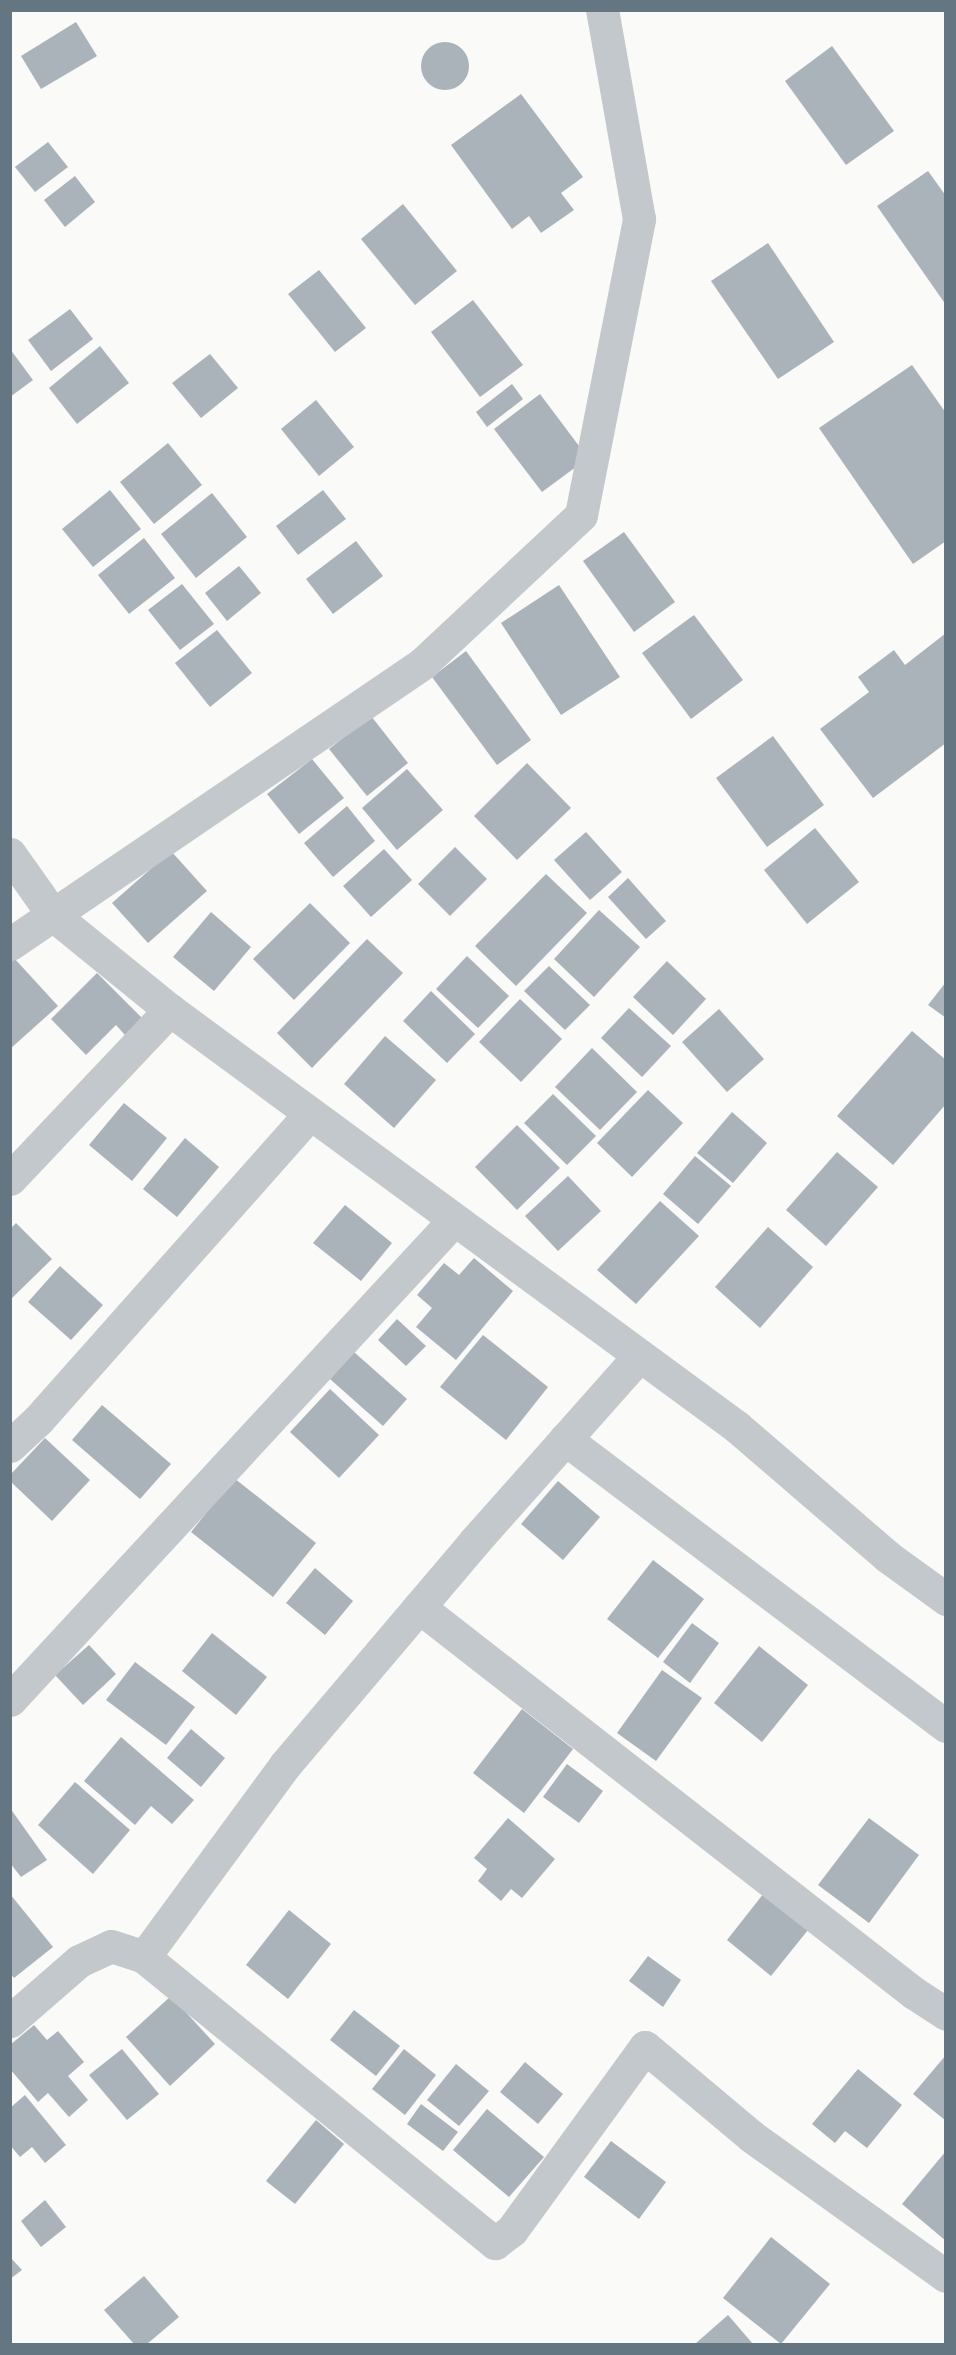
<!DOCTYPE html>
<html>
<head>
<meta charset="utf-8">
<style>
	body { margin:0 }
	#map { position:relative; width:956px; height:2355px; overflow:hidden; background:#fafaf8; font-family:Figtree,sans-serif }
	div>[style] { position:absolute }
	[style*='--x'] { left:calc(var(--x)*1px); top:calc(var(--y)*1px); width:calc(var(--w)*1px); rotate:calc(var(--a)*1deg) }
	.building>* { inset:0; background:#aab3b9 }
	.round { border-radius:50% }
	.minor>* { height:33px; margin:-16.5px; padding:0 16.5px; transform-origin:16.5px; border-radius:16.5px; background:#c3c8cc }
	span { translate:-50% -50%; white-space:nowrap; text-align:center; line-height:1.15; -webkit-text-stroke:6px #fff; paint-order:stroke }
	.frame { position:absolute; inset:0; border:12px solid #657683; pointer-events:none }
</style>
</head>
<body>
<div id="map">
	<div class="building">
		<div style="clip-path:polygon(76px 22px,97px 56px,41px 89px,21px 56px)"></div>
		<div class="round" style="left:421px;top:42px;width:48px;height:48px"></div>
		<div style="clip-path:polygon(832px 46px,894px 131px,846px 165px,785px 81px)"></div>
		<div style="clip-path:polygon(521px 94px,583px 177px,561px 193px,574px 210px,541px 233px,529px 216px,512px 229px,451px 145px)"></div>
		<div style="clip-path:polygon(48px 142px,68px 167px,35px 192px,15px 167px)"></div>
		<div style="clip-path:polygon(928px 171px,946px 196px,946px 305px,877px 206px)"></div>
		<div style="clip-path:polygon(75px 176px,95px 202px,65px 227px,44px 200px)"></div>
		<div style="clip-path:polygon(403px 204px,457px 271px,415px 305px,361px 239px)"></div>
		<div style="clip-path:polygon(768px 243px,834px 342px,778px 379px,711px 281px)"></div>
		<div style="clip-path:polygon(319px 270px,366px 328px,335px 352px,288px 294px)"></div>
		<div style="clip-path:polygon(473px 300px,523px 365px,480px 397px,431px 332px)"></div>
		<div style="clip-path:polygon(70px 309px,93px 339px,51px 371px,28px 340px)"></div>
		<div style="clip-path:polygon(100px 346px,129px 383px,77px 424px,49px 388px)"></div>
		<div style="clip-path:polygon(10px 349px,33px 380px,10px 397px)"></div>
		<div style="clip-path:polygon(210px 354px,238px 388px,201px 418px,172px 383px)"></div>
		<div style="clip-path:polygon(912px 365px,946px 413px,946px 541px,913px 564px,819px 428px)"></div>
		<div style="clip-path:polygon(512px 384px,523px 399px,487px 427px,476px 412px)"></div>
		<div style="clip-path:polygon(540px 394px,588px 458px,542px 492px,494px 429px)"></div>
		<div style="clip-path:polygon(316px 400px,354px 447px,319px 476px,281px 429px)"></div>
		<div style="clip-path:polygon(168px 443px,202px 485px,154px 524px,120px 482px)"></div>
		<div style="clip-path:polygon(110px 490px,141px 529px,93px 567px,62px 529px)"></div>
		<div style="clip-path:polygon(323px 490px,346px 519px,298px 555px,276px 526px)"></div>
		<div style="clip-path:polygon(212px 493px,247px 537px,196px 578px,161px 534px)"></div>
		<div style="clip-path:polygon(624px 532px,675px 602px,634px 632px,583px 561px)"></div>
		<div style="clip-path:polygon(144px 538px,175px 578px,129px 614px,98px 575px)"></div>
		<div style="clip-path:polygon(356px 541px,383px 576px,333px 614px,306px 579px)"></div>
		<div style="clip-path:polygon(239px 566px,261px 593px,227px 621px,205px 593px)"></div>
		<div style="clip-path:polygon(182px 584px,214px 624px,180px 650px,148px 610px)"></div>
		<div style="clip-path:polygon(559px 585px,620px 677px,561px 715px,501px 623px)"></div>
		<div style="clip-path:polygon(694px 615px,743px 680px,691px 719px,642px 653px)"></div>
		<div style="clip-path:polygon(217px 630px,252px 673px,210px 707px,175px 663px)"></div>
		<div style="clip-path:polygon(946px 633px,946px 743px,873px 798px,820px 729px,869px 692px,858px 677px,894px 650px,905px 665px)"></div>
		<div style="clip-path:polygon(466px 651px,531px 740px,497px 765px,432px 677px)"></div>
		<div style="clip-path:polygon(371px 716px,408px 763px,367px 796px,329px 749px)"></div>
		<div style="clip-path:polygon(773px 736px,824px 805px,767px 847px,716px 778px)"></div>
		<div style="clip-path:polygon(312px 759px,344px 798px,299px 834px,267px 794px)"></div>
		<div style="clip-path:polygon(527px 763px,571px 808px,517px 860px,474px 816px)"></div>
		<div style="clip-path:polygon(407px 769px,443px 810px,397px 850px,362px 808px)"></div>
		<div style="clip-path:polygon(347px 806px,375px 841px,333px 877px,304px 843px)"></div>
		<div style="clip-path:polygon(815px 828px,859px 882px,807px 924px,764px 870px)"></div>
		<div style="clip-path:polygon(586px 832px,622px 872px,590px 900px,554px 860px)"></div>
		<div style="clip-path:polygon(455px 847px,487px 879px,450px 916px,418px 884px)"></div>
		<div style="clip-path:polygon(384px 849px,412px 880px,371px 917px,343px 886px)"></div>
		<div style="clip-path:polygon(171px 851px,207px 891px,148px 943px,112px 903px)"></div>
		<div style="clip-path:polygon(546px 874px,587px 913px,516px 986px,475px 946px)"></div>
		<div style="clip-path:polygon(628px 878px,666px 921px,646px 939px,608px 897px)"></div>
		<div style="clip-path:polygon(310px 903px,350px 943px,294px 1000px,253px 959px)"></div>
		<div style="clip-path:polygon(599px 910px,640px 947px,594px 997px,554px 959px)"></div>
		<div style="clip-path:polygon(211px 912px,251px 947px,214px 991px,173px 957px)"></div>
		<div style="clip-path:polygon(367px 939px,403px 973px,312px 1068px,277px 1033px)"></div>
		<div style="clip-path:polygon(467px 956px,509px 996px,478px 1028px,436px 989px)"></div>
		<div style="clip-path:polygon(14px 958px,58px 1006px,10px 1049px,10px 961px)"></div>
		<div style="clip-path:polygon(667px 961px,706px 999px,673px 1035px,633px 997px)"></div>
		<div style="clip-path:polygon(549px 966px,590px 1005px,565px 1030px,524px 991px)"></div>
		<div style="clip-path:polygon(97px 973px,142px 1018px,125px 1035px,116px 1025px,86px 1055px,51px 1019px)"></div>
		<div style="clip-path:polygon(946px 982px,946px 1018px,928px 1005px)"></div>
		<div style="clip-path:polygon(431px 991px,475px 1034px,447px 1063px,403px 1021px)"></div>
		<div style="clip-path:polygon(520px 999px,562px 1039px,521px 1082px,479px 1042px)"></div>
		<div style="clip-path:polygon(629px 1008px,671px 1046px,642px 1077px,601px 1038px)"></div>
		<div style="clip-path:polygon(719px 1009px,764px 1059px,727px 1092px,682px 1042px)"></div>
		<div style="clip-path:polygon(912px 1031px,946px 1060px,946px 1104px,893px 1165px,837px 1116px)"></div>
		<div style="clip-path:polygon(385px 1036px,436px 1080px,394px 1128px,344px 1084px)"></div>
		<div style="clip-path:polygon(592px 1048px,637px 1092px,600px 1130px,555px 1087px)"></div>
		<div style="clip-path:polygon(648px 1090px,683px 1123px,632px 1177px,597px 1143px)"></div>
		<div style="clip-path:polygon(553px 1094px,596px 1136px,567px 1165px,524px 1123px)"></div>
		<div style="clip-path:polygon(124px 1103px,167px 1138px,132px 1181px,89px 1145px)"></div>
		<div style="clip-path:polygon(732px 1112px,767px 1143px,733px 1183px,697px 1153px)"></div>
		<div style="clip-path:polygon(517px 1125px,560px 1168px,517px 1210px,475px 1167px)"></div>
		<div style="clip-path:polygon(185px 1138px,219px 1167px,177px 1217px,143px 1189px)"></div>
		<div style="clip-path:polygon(837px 1152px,878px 1187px,826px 1246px,786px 1210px)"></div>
		<div style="clip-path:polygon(695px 1156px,731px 1186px,698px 1224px,663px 1194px)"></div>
		<div style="clip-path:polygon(568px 1176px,601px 1211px,558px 1251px,525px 1216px)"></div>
		<div style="clip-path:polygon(660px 1201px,699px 1236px,636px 1304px,597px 1270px)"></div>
		<div style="clip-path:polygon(345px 1205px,392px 1243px,361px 1281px,313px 1243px)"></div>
		<div style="clip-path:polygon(16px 1223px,52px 1259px,10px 1300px,10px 1229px)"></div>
		<div style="clip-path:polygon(768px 1227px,813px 1267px,760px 1328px,715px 1287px)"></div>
		<div style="clip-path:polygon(474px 1258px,513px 1291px,456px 1360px,416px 1327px,432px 1308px,417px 1295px,444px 1263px,459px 1275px)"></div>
		<div style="clip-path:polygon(60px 1266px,103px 1305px,71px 1340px,28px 1302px)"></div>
		<div style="clip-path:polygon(397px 1319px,426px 1346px,406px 1366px,378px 1340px)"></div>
		<div style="clip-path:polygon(483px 1335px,548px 1387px,506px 1440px,440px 1387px)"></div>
		<div style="clip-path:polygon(354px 1352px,407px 1399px,383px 1426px,330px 1379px)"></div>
		<div style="clip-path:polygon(330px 1389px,379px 1435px,339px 1478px,290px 1432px)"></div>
		<div style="clip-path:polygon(102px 1405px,171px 1464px,140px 1499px,72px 1440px)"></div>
		<div style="clip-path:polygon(45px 1438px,90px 1480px,52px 1521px,10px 1481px,10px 1475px)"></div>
		<div style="clip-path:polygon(234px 1478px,316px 1543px,273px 1597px,191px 1532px)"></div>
		<div style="clip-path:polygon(558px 1481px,600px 1517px,563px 1560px,521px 1524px)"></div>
		<div style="clip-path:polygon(653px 1560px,704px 1599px,658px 1658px,607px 1619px)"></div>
		<div style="clip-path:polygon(315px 1568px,353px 1601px,325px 1635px,286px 1603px)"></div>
		<div style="clip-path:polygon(692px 1623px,719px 1643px,690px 1683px,663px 1662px)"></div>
		<div style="clip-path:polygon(212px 1633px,267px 1677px,236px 1715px,182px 1671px)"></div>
		<div style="clip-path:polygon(89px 1645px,116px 1674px,83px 1705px,55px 1675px)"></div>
		<div style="clip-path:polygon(759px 1646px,808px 1685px,762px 1742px,714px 1703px)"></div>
		<div style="clip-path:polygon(135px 1662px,195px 1707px,166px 1745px,106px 1700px)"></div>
		<div style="clip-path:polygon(662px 1670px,702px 1698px,656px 1761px,617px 1733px)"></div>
		<div style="clip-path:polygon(522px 1709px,573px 1749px,524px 1813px,473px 1773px)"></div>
		<div style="clip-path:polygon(191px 1729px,225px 1758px,201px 1787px,167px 1758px)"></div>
		<div style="clip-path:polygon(121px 1737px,194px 1800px,172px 1824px,151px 1806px,135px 1825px,84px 1781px)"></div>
		<div style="clip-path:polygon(567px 1764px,603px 1791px,579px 1823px,543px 1797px)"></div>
		<div style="clip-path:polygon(75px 1782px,130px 1830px,93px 1874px,38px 1825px)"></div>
		<div style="clip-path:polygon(10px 1808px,47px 1860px,21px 1877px,10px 1863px)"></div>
		<div style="clip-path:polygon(508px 1818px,555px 1859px,522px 1898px,511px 1889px,501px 1901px,478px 1881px,487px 1869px,474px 1858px)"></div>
		<div style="clip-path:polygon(869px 1818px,919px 1855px,869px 1923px,818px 1885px)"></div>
		<div style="clip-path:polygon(764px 1893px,808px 1930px,771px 1976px,727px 1940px)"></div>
		<div style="clip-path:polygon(10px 1894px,53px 1947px,14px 1978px,10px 1973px)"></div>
		<div style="clip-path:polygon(289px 1910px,331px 1944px,288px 1999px,246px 1965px)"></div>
		<div style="clip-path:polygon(648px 1956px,681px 1980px,663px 2007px,629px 1981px)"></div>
		<div style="clip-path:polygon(171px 1996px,215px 2044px,170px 2086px,126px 2037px)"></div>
		<div style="clip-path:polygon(354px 2010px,400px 2046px,376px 2076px,330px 2040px)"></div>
		<div style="clip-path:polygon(34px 2025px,47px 2040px,58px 2031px,84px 2062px,68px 2076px,88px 2100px,69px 2117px,48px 2093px,38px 2102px,10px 2069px,10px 2045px)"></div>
		<div style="clip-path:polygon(122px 2049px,159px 2094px,127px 2120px,89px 2075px)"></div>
		<div style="clip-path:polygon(404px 2049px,436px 2075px,405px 2115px,372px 2089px)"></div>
		<div style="clip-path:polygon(946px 2055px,946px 2121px,913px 2094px)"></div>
		<div style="clip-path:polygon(525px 2062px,563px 2094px,538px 2124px,500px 2092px)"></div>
		<div style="clip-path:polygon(456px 2064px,489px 2091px,459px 2126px,427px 2100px)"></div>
		<div style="clip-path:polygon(858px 2069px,902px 2105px,867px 2148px,845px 2131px,835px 2143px,812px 2124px)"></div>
		<div style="clip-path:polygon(25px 2095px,66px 2145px,45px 2163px,32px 2147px,20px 2157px,10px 2145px,10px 2108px)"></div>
		<div style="clip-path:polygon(421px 2104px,458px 2132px,443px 2151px,407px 2124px)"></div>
		<div style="clip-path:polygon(487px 2109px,544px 2157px,509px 2197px,453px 2150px)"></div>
		<div style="clip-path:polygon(316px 2120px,344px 2144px,295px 2204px,266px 2181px)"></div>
		<div style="clip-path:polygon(611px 2141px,666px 2182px,639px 2219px,584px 2177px)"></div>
		<div style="clip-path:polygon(946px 2151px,946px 2241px,902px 2204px)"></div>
		<div style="clip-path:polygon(45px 2200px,66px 2227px,41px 2247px,21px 2221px)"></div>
		<div style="clip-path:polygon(771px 2237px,830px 2284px,781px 2344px,723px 2298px)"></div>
		<div style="clip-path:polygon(10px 2257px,22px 2270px,10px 2279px)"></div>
		<div style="clip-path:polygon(144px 2276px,179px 2317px,147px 2344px,134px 2344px,104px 2310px)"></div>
		<div style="clip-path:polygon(728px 2315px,753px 2344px,695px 2344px)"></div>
	</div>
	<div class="minor">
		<div style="--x:10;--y:854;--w:75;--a:54.8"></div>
		<div style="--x:53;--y:915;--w:151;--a:39.1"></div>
		<div style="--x:170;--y:1010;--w:704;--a:36.33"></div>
		<div style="--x:737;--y:1427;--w:199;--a:40.7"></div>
		<div style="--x:888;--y:1557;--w:72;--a:35.9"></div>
		<div style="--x:10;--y:944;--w:500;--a:-34.2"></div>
		<div style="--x:423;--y:663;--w:216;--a:-43.1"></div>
		<div style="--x:581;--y:515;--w:302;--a:-78.9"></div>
		<div style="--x:639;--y:219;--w:212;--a:-100"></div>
		<div style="--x:10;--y:1179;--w:233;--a:-46.6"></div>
		<div style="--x:565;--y:1439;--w:477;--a:37"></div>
		<div style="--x:10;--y:1446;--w:38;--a:-43"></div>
		<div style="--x:38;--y:1420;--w:409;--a:-48.4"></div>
		<div style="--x:419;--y:1607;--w:628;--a:37.95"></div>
		<div style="--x:914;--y:1993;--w:38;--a:33"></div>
		<div style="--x:10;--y:1700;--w:654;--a:-47.23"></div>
		<div style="--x:144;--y:1957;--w:238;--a:-53.7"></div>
		<div style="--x:285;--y:1765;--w:292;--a:-49.7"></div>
		<div style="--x:474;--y:1542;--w:249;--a:-48.4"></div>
		<div style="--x:10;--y:2021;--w:91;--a:-41"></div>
		<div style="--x:79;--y:1961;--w:35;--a:-25"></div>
		<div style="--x:111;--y:1946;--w:35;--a:18"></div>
		<div style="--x:144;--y:1957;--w:453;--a:39.2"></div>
		<div style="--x:495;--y:2243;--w:21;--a:-37"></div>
		<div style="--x:512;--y:2230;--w:226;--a:-54"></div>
		<div style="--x:645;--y:2047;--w:138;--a:40"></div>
		<div style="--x:751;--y:2136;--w:240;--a:35.7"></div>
	</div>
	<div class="frame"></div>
</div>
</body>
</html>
